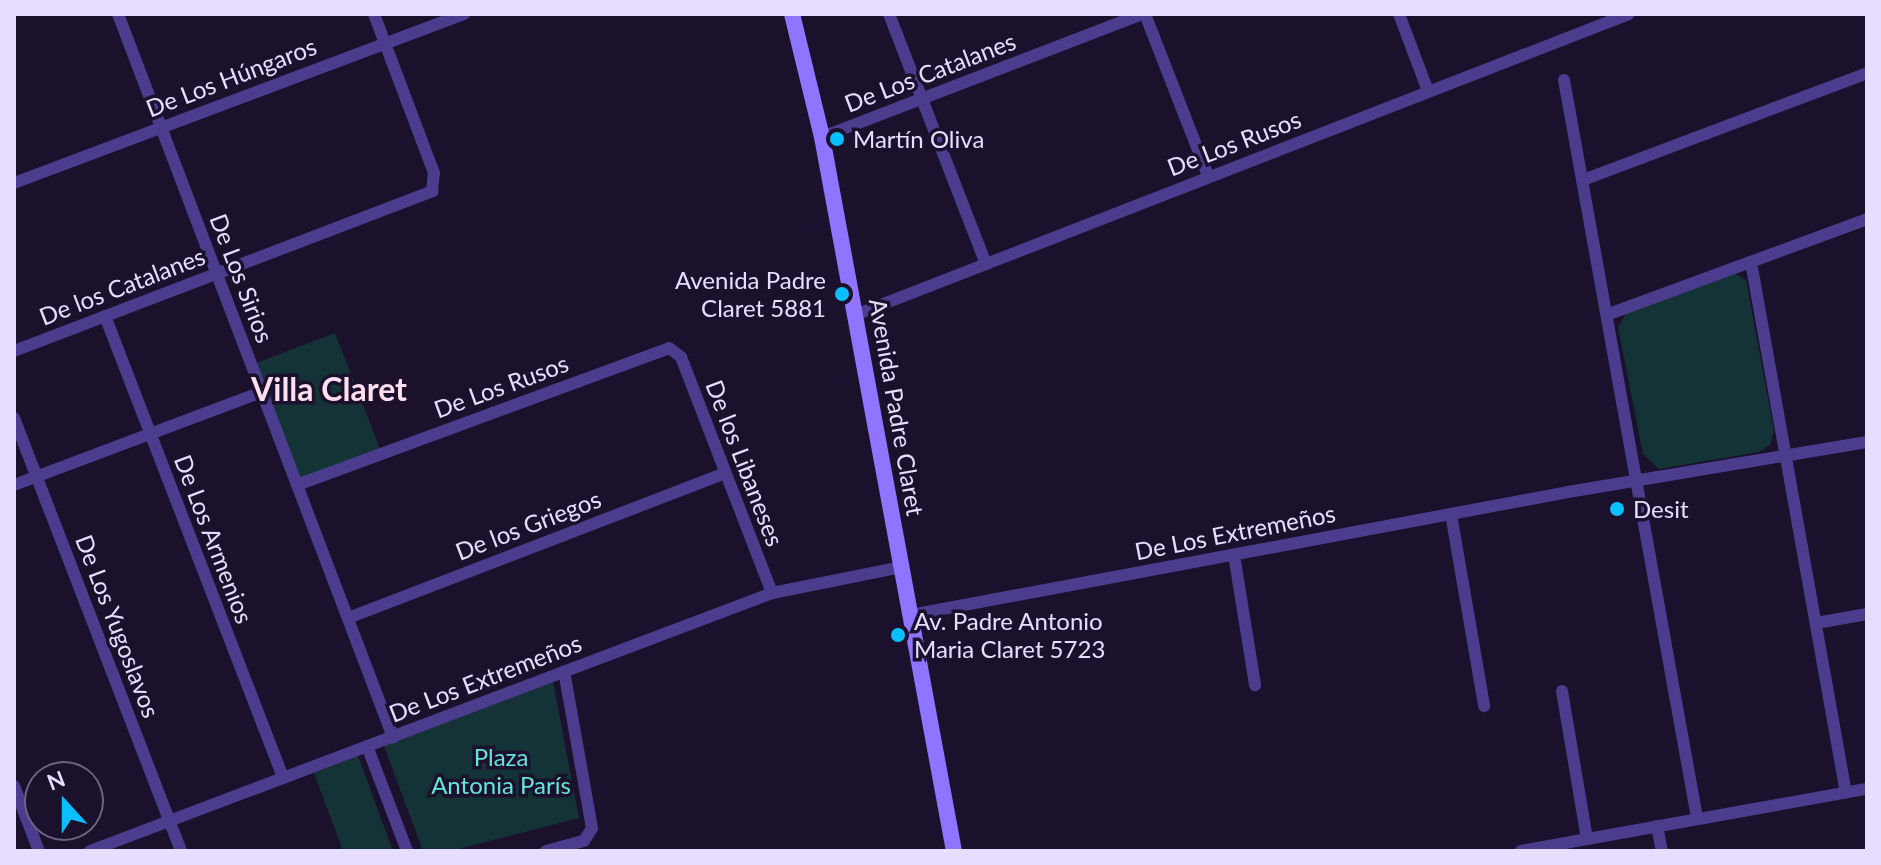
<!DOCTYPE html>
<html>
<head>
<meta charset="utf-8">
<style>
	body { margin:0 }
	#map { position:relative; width:1881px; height:865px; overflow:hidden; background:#1b112d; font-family:Lato,sans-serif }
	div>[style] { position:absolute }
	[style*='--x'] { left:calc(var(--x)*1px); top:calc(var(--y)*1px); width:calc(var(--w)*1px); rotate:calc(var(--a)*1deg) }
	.green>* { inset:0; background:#143337 }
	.minor>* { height:12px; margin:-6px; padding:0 6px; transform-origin:6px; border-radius:6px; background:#4c3c8d }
	.secondary>* { height:16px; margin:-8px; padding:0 8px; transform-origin:8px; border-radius:8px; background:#8e74ff }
	.dots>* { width:22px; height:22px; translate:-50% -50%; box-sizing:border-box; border:4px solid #1b112d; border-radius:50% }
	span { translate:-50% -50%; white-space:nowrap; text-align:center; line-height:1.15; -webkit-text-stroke:7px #1b112d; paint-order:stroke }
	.street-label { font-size:24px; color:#e7ddff }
	.poi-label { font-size:24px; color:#e7ddff }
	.left { translate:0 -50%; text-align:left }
	.right { translate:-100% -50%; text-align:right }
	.park-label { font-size:24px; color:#65e4d8 }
	.district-label { font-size:32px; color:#ffdfee; font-weight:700 }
	.frame { position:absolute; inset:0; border:16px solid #e7ddff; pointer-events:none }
	.north { position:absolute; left:24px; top:761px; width:80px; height:80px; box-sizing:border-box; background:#1b112d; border:2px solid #6d6381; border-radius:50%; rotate:339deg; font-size:22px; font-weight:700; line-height:32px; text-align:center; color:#e7ddff }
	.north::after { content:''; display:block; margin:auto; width:28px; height:36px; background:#09bfff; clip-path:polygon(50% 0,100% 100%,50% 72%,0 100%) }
</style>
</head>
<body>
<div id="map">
	<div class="green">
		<div style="clip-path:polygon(1734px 273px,1746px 280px,1774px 431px,1770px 445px,1759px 452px,1659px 469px,1643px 454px,1618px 327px,1626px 314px)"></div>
		<div style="clip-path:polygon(335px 333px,381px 451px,300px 481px,254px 364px)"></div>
		<div style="clip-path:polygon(553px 682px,579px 818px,450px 851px,423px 851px,384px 746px)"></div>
		<div style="clip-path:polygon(358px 756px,393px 851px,343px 851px,314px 773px)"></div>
	</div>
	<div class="minor">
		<div style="--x:118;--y:14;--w:774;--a:69.18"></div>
		<div style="--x:889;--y:14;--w:268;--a:68.8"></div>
		<div style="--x:1145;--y:14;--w:174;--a:68.7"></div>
		<div style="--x:1399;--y:14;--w:82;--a:69.4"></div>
		<div style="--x:1564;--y:80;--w:750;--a:79.78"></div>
		<div style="--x:822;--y:137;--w:344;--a:-21"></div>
		<div style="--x:1583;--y:180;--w:303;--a:-20.6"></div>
		<div style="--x:14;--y:183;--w:481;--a:-20.6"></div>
		<div style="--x:1751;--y:262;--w:539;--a:79.86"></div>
		<div style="--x:1609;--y:314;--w:275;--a:-20.2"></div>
		<div style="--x:855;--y:315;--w:830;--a:-21.25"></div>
		<div style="--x:105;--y:316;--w:495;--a:68.9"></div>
		<div style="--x:14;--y:351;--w:448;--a:-20.9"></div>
		<div style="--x:432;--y:191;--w:18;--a:-84"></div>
		<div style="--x:434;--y:173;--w:170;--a:-110.7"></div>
		<div style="--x:14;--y:418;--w:464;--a:68.9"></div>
		<div style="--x:14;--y:485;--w:264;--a:-20.6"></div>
		<div style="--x:297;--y:485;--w:396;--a:-20.2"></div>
		<div style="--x:669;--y:348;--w:15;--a:37"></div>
		<div style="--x:681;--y:357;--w:253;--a:68.9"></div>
		<div style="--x:1451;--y:514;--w:195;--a:80.2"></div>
		<div style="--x:1234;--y:555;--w:132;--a:80.8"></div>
		<div style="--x:911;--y:615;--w:668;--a:-10.6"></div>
		<div style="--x:1568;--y:492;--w:303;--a:-9.5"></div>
		<div style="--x:348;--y:618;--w:404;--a:-21"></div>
		<div style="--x:1816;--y:623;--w:52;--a:-10"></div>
		<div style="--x:1562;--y:691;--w:150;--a:80.4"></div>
		<div style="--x:367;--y:746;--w:112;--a:69.1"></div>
		<div style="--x:14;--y:786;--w:70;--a:69"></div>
		<div style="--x:1657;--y:826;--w:25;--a:79"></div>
		<div style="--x:90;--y:851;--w:729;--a:-20.72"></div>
		<div style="--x:772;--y:593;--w:133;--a:-11.3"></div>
		<div style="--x:546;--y:851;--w:39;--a:-15"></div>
		<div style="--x:584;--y:841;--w:15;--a:-58"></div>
		<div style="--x:592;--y:828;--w:159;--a:-100.1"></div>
		<div style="--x:1521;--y:851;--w:352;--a:-10.2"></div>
	</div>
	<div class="secondary">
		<div style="--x:792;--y:14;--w:127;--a:76.3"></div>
		<div style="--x:822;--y:137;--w:726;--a:79.53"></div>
	</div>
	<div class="dots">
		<div style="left:837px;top:139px;background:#09bfff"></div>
		<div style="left:842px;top:294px;background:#09bfff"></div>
		<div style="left:1617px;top:509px;background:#09bfff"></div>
		<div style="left:898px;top:635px;background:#09bfff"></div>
	</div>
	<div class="street-label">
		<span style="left:930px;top:72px;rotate:-21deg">De Los Catalanes</span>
		<span style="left:231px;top:77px;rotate:-21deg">De Los Húngaros</span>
		<span style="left:1234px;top:143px;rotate:-21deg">De Los Rusos</span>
		<span style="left:242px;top:278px;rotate:69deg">De Los Sirios</span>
		<span style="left:122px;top:286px;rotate:-21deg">De los Catalanes</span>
		<span style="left:501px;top:386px;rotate:-20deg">De Los Rusos</span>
		<span style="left:897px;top:407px;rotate:80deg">Avenida Padre Claret</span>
		<span style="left:745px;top:463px;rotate:69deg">De los Libaneses</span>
		<span style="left:528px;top:525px;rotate:-21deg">De los Griegos</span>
		<span style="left:1235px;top:532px;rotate:-11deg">De Los Extremeños</span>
		<span style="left:214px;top:539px;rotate:69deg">De Los Armenios</span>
		<span style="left:118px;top:626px;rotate:69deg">De Los Yugoslavos</span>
		<span style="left:485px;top:678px;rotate:-21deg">De Los Extremeños</span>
	</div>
	<div class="poi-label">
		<span class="left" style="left:853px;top:139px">Martín Oliva</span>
		<span class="right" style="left:826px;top:294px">Avenida Padre<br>Claret 5881</span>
		<span class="left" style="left:1633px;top:509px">Desit</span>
		<span class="left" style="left:914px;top:635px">Av. Padre Antonio<br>Maria Claret 5723</span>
	</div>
	<div class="park-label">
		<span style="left:501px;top:771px">Plaza<br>Antonia París</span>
	</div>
	<div class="district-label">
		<span style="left:329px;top:389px">Villa Claret</span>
	</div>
	<div class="frame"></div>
	<div class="north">N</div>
</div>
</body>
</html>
